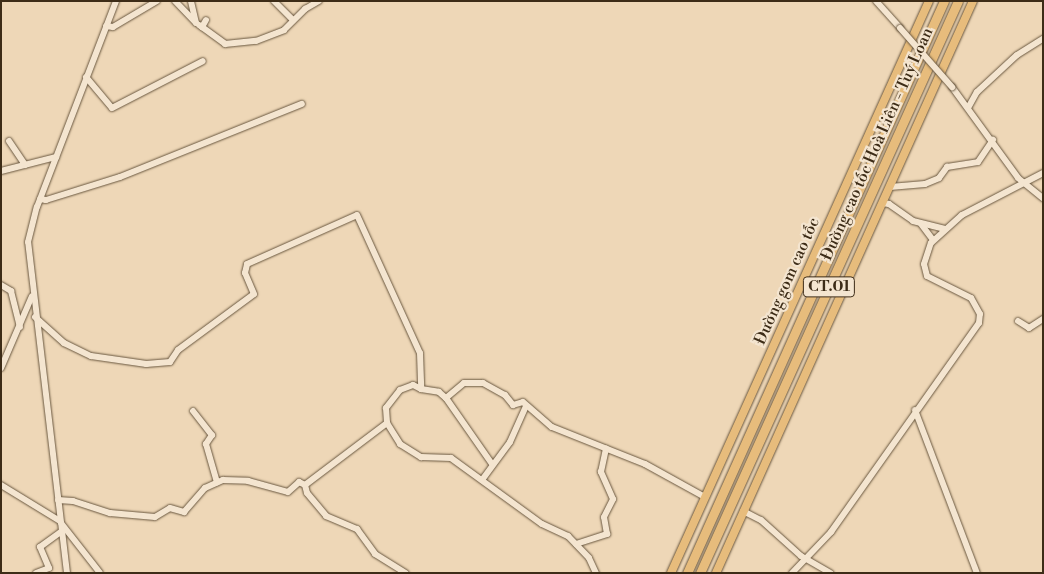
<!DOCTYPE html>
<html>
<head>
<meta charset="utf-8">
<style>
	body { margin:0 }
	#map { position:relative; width:1044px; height:574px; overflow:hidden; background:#eed7b7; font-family:"Libre Bodoni",serif }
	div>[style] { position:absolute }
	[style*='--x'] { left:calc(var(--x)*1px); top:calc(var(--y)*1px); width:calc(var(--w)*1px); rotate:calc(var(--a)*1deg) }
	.roads { filter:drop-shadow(0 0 1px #69573f) drop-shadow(0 0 1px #69573f) }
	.minor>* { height:6px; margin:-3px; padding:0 3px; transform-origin:3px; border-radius:3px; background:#f4e5d0 }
	.major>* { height:8px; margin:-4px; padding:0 4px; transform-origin:4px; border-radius:4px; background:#e7bc7c }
	.highway>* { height:9px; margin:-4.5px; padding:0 4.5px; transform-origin:4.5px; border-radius:4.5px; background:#e7bc7c }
	.bridges { filter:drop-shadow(0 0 1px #69573f) drop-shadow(0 0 1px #69573f) }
	.minor-bridge>* { height:6px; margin:-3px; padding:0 3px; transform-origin:3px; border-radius:3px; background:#f4e5d0 }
	span { translate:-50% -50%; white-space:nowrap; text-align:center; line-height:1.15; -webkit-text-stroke:4.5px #f4e5d0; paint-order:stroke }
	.shield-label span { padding:1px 4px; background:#f4e5d0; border:1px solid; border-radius:4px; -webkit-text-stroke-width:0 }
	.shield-label { font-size:15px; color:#3d2c17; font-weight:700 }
	.street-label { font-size:16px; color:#3d2c17 }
	.frame { position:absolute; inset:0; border:2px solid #3d2c17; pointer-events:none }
</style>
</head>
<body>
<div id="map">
	<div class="roads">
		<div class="minor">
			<div style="--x:175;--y:1;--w:30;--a:46"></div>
			<div style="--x:196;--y:23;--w:23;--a:-103"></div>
			<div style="--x:274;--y:1;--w:27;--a:45"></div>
			<div style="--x:876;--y:1;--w:36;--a:48"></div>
			<div style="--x:199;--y:25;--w:4;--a:34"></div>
			<div style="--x:202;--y:27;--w:8;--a:-60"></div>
			<div style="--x:106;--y:26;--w:7;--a:8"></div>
			<div style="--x:113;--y:27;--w:51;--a:-30.6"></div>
			<div style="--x:202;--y:27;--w:29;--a:36"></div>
			<div style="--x:225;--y:44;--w:31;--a:-6"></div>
			<div style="--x:256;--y:41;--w:30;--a:-21"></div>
			<div style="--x:284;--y:30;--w:30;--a:-45"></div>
			<div style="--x:305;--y:9;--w:16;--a:-30"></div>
			<div style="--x:86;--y:77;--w:40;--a:50"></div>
			<div style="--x:112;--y:108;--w:102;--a:-27.3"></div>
			<div style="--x:952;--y:87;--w:112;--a:54"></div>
			<div style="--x:1018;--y:178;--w:32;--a:39"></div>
			<div style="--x:968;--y:108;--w:18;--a:-61"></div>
			<div style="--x:977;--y:92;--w:54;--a:-42.8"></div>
			<div style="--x:1017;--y:55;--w:31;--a:-32"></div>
			<div style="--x:9;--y:141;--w:29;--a:56"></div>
			<div style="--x:1;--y:171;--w:57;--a:-14.3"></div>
			<div style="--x:890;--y:187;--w:35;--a:-5"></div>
			<div style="--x:925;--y:184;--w:15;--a:-23"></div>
			<div style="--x:939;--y:178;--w:14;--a:-54"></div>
			<div style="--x:947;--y:167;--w:31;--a:-9"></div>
			<div style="--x:978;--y:162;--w:27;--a:-56"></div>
			<div style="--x:40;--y:199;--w:6;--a:9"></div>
			<div style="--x:46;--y:200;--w:77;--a:-17.3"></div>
			<div style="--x:120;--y:177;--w:196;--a:-21.9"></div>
			<div style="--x:882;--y:203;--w:7;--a:8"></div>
			<div style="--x:889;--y:204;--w:29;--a:35"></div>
			<div style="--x:913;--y:221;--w:33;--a:14"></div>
			<div style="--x:921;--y:224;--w:20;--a:53"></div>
			<div style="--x:1;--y:285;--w:12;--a:31"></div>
			<div style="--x:11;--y:291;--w:37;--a:76"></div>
			<div style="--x:35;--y:317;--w:39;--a:42"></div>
			<div style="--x:64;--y:343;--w:30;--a:26"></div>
			<div style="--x:91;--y:356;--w:56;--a:8.3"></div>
			<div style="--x:146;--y:364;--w:24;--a:-5"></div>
			<div style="--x:170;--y:362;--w:14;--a:-56"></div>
			<div style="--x:178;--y:350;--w:94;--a:-36.4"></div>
			<div style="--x:254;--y:294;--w:23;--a:-113"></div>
			<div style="--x:245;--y:273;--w:9;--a:-77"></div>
			<div style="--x:247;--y:264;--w:120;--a:-24"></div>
			<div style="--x:357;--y:215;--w:152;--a:65.5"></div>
			<div style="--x:420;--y:353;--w:36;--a:88"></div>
			<div style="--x:421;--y:389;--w:18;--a:9"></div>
			<div style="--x:439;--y:392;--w:9;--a:41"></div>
			<div style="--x:446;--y:398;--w:80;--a:55.1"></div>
			<div style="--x:1018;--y:321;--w:13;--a:32"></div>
			<div style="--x:1029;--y:328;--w:17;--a:-33"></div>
			<div style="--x:1;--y:368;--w:78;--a:-66.7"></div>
			<div style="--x:421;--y:389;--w:9;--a:-153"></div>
			<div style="--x:413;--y:385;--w:14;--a:159"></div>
			<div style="--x:400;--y:390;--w:23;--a:128"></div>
			<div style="--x:386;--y:408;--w:15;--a:86"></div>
			<div style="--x:387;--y:423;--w:25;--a:58"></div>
			<div style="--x:400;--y:444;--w:25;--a:32"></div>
			<div style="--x:421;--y:457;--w:30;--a:2"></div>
			<div style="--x:451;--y:458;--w:112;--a:36"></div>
			<div style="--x:542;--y:524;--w:29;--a:25"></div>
			<div style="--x:568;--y:536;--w:30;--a:46"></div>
			<div style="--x:589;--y:558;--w:17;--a:65"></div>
			<div style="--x:446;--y:398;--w:23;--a:-40"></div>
			<div style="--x:464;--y:383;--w:19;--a:0"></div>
			<div style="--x:483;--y:383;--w:25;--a:29"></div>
			<div style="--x:505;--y:395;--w:13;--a:51"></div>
			<div style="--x:513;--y:405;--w:10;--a:-17"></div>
			<div style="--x:523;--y:402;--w:38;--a:41"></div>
			<div style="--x:552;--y:427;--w:100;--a:21.7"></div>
			<div style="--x:645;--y:464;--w:68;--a:28.8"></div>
			<div style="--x:915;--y:410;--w:174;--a:69.2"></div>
			<div style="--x:193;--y:411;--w:31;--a:52"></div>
			<div style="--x:212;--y:435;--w:11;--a:124"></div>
			<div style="--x:206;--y:444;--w:40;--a:74"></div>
			<div style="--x:482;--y:480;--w:47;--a:-53.6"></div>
			<div style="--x:510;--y:442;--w:39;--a:-66"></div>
			<div style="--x:1;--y:485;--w:69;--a:31.4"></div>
			<div style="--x:305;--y:485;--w:8;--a:76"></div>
			<div style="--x:307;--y:493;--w:30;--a:50"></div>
			<div style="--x:326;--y:516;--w:34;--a:23"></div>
			<div style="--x:357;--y:529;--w:31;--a:54"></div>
			<div style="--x:375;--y:554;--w:36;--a:32"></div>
			<div style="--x:305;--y:485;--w:103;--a:-37.1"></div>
			<div style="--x:58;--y:500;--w:15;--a:4"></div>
			<div style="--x:73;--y:501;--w:39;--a:18"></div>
			<div style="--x:110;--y:513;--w:45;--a:5.1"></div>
			<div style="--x:155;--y:517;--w:17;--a:-31"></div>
			<div style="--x:170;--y:508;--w:15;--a:16"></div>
			<div style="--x:184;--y:512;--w:32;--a:-49"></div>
			<div style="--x:205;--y:488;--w:20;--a:-24"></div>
			<div style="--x:223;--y:480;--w:25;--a:2"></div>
			<div style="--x:248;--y:481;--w:41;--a:15.4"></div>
			<div style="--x:288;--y:492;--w:15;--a:-42"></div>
			<div style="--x:299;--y:482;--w:7;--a:27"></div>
			<div style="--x:743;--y:511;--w:20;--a:27"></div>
			<div style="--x:761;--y:520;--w:54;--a:42"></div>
			<div style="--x:801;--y:556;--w:34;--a:30"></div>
			<div style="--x:61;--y:523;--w:63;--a:52"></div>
			<div style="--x:576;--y:544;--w:33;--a:-18"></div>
			<div style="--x:607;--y:534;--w:17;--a:-100"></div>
			<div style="--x:604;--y:517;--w:20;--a:-63"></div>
			<div style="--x:613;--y:499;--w:30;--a:-114"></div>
			<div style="--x:601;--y:472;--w:24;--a:-78"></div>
			<div style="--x:36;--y:573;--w:14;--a:-21"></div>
			<div style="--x:49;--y:568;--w:23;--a:-113"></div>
			<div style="--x:40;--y:547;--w:27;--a:-36"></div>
			<div style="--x:67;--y:573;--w:333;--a:-96.7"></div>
			<div style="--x:28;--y:242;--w:36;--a:-76"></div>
			<div style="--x:37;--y:207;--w:221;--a:-69"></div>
			<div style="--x:792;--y:573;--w:57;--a:-46.4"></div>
			<div style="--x:831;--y:532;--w:256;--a:-54.7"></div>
			<div style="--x:979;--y:323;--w:9;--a:-84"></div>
			<div style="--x:980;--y:314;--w:18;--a:-119"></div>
			<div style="--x:971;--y:298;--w:49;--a:-153.4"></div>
			<div style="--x:927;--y:276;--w:12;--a:-104"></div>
			<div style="--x:924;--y:264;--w:22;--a:-72"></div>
			<div style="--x:931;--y:243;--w:42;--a:-42.1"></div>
			<div style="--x:962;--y:215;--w:91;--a:-27.4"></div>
		</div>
		<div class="major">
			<div style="--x:671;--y:573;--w:627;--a:-65.72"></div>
			<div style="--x:716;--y:573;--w:627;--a:-65.81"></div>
		</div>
		<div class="highway">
			<div style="--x:687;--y:573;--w:627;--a:-65.81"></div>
			<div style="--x:700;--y:573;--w:627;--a:-65.72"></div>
		</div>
	</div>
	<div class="bridges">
		<div class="minor-bridge">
			<div style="--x:900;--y:28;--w:79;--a:48.6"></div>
		</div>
	</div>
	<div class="shield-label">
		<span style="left:829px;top:287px">CT.01</span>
	</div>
	<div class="street-label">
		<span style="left:877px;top:144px;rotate:-66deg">Đường cao tốc Hoà Liên - Tuý Loan</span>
		<span style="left:787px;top:281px;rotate:-66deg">Đường gom cao tốc</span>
	</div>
	<div class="frame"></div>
</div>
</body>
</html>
